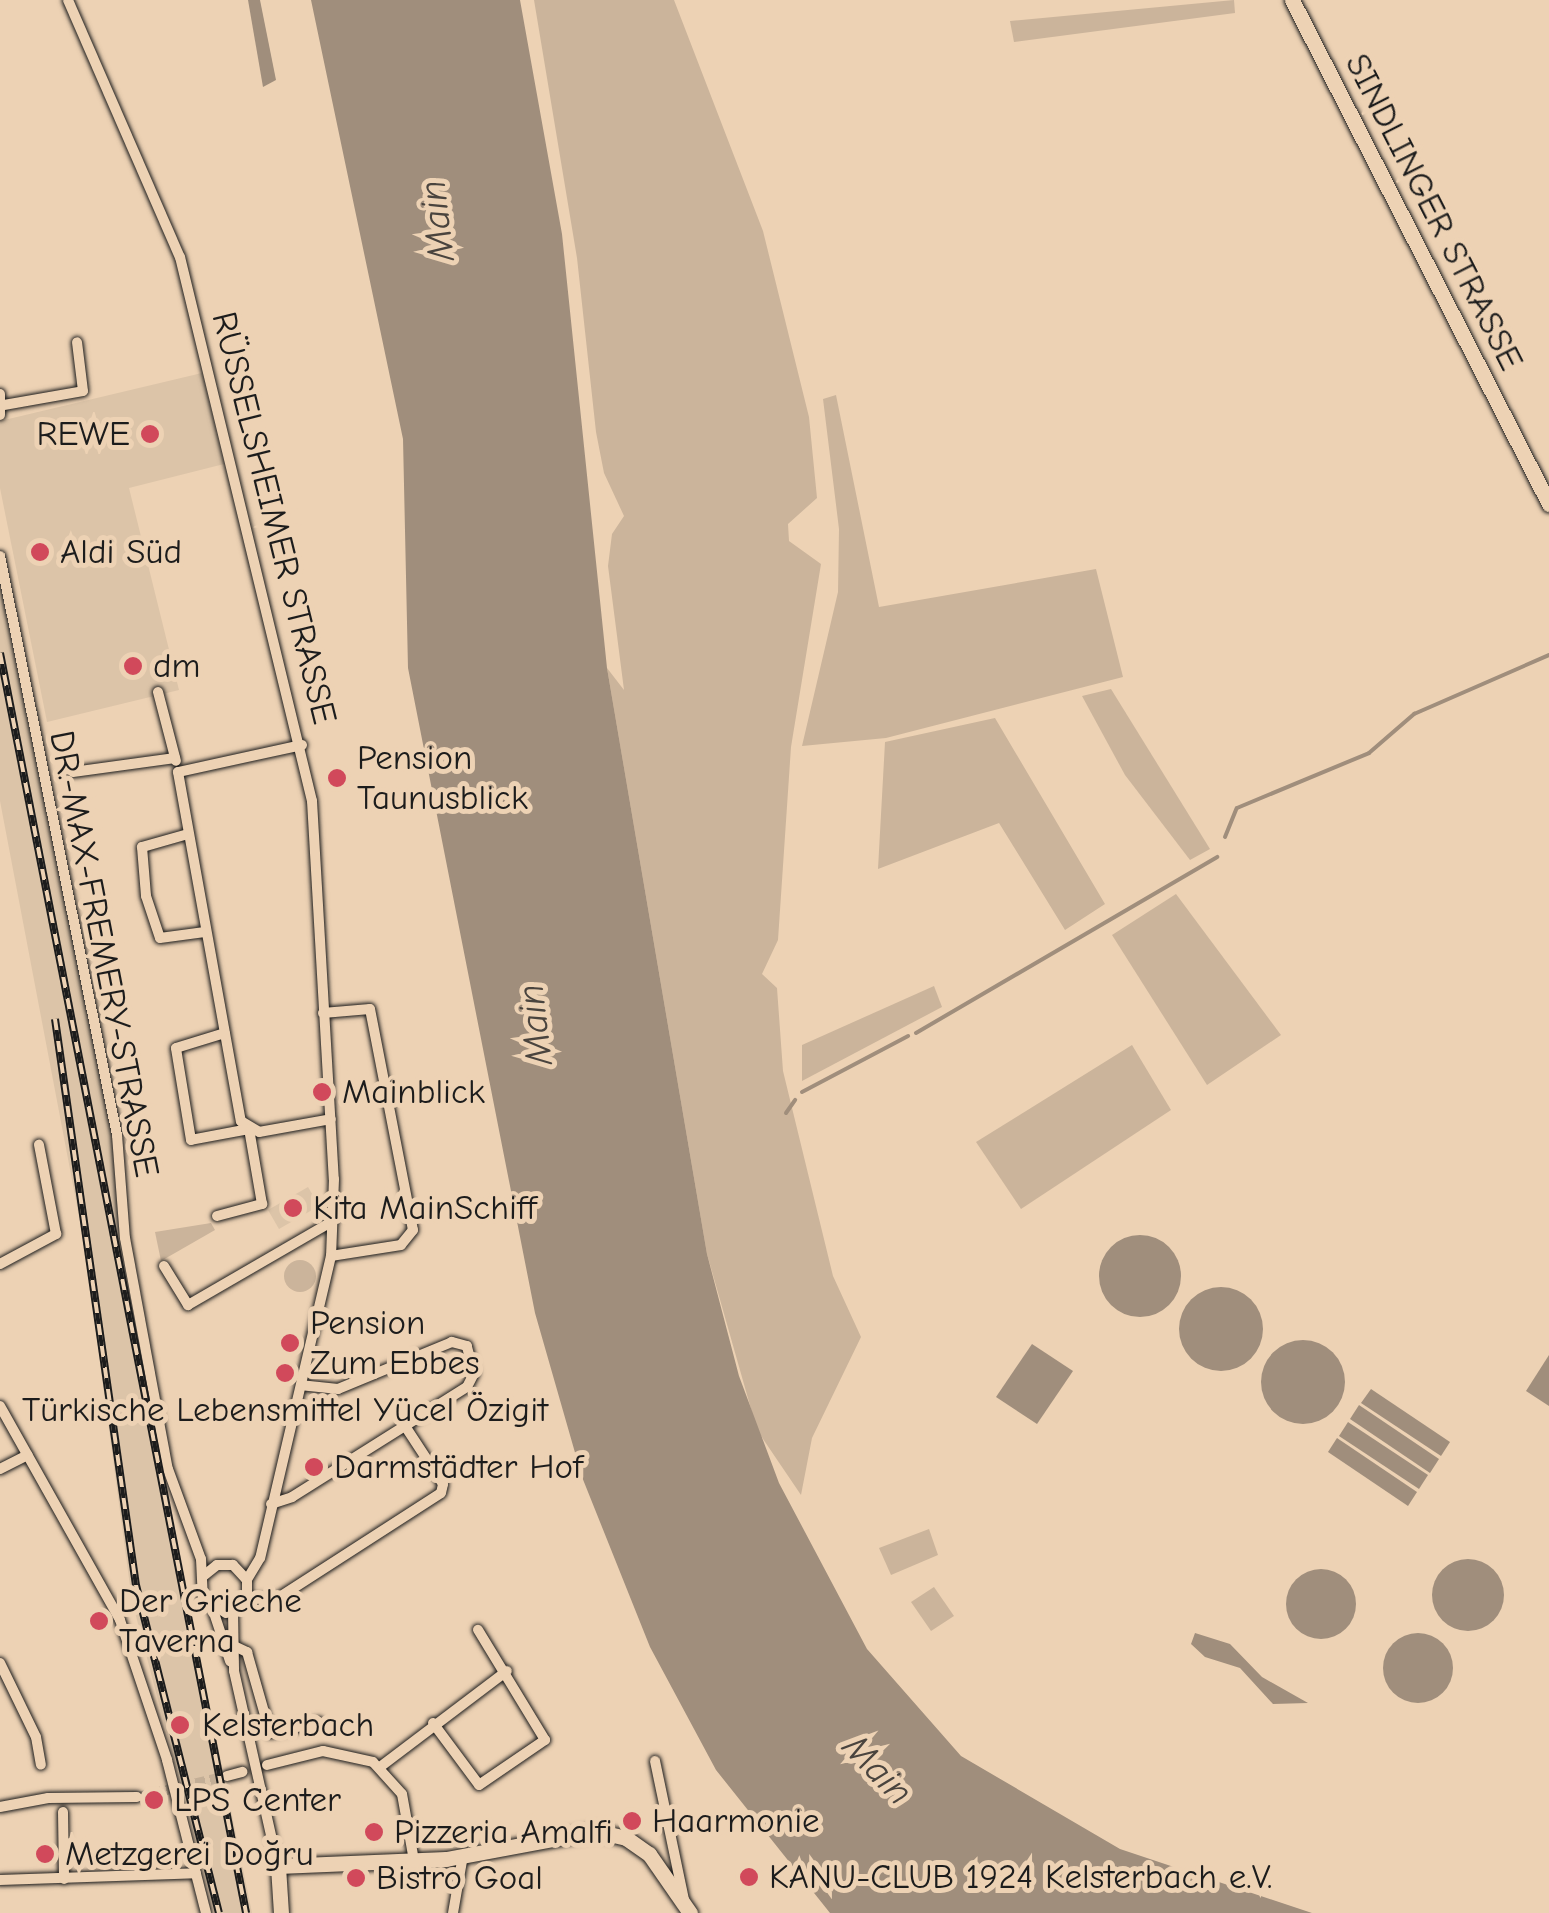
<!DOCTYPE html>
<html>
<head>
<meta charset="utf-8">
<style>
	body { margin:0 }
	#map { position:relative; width:1549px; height:1913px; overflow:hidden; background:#edd2b4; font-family:"Comic Neue",sans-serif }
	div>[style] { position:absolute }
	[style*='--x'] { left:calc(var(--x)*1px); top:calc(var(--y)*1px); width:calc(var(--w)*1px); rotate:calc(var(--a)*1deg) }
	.built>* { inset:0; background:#dcc4a8 }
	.green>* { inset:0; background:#cbb49b }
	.round { border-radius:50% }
	.water>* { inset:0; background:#a08e7c }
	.stream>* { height:4px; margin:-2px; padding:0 2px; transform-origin:2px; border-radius:2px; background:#a08e7c }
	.street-tunnel>* { height:10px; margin-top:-5px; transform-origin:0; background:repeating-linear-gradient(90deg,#c3ae96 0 10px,transparent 0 15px) }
	.roads { filter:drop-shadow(0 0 2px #1c1c1c) drop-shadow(0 0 2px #1c1c1c) }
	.street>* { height:10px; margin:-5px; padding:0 5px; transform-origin:5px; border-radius:5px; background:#edd2b4 }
	.secondary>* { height:15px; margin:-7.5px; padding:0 7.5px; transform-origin:7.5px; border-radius:7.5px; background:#edd2b4 }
	.rail>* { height:8px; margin-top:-4px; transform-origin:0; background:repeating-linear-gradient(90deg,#edd2b4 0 11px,#1c1c1c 0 22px); box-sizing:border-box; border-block:2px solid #1c1c1c }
	.dots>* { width:28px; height:28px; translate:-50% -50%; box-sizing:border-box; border:5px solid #edd2b4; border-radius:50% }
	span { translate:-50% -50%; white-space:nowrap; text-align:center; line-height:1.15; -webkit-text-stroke:10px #edd2b4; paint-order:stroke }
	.street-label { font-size:35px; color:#1c1c1c }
	.poi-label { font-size:35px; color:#1c1c1c }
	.right { translate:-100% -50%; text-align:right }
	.left { translate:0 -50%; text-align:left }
	.water-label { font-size:38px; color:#4a443e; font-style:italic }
</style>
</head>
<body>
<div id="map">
	<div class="built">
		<div style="clip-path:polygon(202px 373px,224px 464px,129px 488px,179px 690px,47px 722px,0 488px,0 421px)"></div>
		<div style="clip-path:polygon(0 585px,114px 1141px,122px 1253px,148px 1403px,252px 1913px,214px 1913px,132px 1601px,84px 1243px,0 801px)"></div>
		<div style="clip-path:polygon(308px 1187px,319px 1206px,279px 1229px,268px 1210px)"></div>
	</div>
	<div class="green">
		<div style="clip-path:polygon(534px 0,674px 0,763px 231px,809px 417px,817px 498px,788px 524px,789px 541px,821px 564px,791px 747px,778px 940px,762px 974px,777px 988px,783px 1071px,833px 1276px,861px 1337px,812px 1438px,801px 1495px,757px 1430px,707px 1254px,607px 668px,624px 690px,608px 566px,612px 534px,624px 516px,604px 473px,596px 432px,577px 258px)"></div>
		<div style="clip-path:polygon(1234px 0,1235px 13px,1014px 42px,1010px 21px)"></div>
		<div style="clip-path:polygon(836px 395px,879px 607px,1096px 569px,1123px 677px,886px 738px,802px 746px,838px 592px,839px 529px,823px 399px)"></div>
		<div style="clip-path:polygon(1111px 689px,1210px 849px,1190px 860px,1125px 775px,1082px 696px)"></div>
		<div style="clip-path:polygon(995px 718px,1105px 904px,1065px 930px,999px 823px,878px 869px,885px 742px)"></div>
		<div style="clip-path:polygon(1176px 894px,1281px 1035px,1207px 1085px,1112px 935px)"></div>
		<div style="clip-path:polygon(934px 986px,942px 1007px,802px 1081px,802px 1045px)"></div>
		<div style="clip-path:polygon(1132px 1045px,1171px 1110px,1021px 1209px,976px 1142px)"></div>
		<div style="clip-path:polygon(211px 1223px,215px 1230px,161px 1261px,155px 1232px)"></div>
		<div class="round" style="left:284px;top:1260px;width:32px;height:32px"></div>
		<div style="clip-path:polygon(929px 1529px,938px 1555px,891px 1575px,879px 1548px)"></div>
		<div style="clip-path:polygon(934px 1587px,954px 1616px,931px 1631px,911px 1602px)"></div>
	</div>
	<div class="water">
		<div style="clip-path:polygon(248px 0,260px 0,276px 80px,263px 87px)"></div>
		<div style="clip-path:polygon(311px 0,520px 0,562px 234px,607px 668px,707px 1254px,739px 1376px,779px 1483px,867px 1649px,961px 1756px,1120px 1849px,1312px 1913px,830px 1913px,716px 1770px,650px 1647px,582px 1477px,535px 1313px,408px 668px,403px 439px)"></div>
		<div class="round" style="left:1099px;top:1235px;width:82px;height:82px"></div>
		<div class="round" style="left:1179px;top:1287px;width:84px;height:84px"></div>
		<div class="round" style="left:1261px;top:1340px;width:84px;height:84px"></div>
		<div style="clip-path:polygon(1032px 1344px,1073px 1371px,1037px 1424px,996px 1397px)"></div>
		<div style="clip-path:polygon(1549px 1355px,1549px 1406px,1526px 1391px)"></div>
		<div style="clip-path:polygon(1371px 1389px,1450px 1442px,1441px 1456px,1361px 1403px)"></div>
		<div style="clip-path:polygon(1359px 1405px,1439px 1459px,1430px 1473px,1350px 1419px)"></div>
		<div style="clip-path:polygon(1348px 1422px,1428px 1475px,1419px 1489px,1339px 1436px)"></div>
		<div style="clip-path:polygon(1337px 1438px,1417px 1492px,1408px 1506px,1328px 1452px)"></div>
		<div class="round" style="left:1432px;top:1559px;width:72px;height:72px"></div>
		<div class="round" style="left:1286px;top:1569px;width:70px;height:70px"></div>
		<div class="round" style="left:1383px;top:1633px;width:70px;height:70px"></div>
		<div style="clip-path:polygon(1195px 1633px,1230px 1644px,1262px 1677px,1308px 1703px,1273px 1704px,1240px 1668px,1205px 1657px,1191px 1644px)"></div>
	</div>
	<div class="stream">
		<div style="--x:1225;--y:837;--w:31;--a:-68"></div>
		<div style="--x:1237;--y:808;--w:143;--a:-22.6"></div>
		<div style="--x:1369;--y:753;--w:60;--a:-40.9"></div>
		<div style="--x:1414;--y:714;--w:147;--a:-23.6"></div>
		<div style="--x:916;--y:1033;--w:349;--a:-30.3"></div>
		<div style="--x:802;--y:1092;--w:120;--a:-27.8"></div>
		<div style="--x:786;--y:1113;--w:16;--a:-55"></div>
	</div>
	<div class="street-tunnel">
		<div style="--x:137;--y:1797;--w:92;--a:-13.1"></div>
	</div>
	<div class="roads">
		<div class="street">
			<div style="--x:68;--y:0;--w:280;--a:66.5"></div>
			<div style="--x:180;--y:257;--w:560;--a:76.36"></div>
			<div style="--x:312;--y:801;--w:379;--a:86.7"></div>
			<div style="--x:334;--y:1179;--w:77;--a:92.2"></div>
			<div style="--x:331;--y:1256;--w:310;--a:103.2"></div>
			<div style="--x:260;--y:1558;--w:26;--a:121"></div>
			<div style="--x:0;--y:394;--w:21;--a:90"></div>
			<div style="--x:4;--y:405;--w:80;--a:-10"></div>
			<div style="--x:83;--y:391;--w:49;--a:-97"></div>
			<div style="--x:0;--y:556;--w:591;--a:78.58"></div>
			<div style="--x:117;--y:1135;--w:103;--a:85.6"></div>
			<div style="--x:125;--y:1238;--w:235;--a:79.5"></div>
			<div style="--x:168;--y:1469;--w:96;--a:69.9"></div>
			<div style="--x:201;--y:1559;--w:41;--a:87.2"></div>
			<div style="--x:203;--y:1600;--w:26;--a:29"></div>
			<div style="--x:226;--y:1613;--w:26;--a:-36"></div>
			<div style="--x:247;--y:1598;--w:18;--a:-90"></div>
			<div style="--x:247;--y:1580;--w:21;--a:-133"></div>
			<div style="--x:233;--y:1565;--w:16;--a:180"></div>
			<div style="--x:217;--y:1565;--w:19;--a:141"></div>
			<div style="--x:158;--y:692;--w:71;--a:75.4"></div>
			<div style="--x:302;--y:745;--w:127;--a:167.7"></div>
			<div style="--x:178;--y:772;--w:355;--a:79.8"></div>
			<div style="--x:241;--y:1121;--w:21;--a:31"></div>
			<div style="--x:259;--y:1132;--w:73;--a:-10.2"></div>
			<div style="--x:73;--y:772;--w:103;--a:-7.8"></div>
			<div style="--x:188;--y:834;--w:48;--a:164.2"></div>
			<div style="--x:142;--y:847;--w:49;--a:85.3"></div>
			<div style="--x:146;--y:896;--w:44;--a:71.6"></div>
			<div style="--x:160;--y:938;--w:45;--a:-7.6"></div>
			<div style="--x:323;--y:1013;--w:47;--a:-4.9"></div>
			<div style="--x:370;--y:1009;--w:225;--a:79"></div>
			<div style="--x:413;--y:1230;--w:19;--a:129"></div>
			<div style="--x:401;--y:1245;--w:71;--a:171.1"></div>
			<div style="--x:217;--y:1216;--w:47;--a:-14.9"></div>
			<div style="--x:262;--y:1204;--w:76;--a:-99.8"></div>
			<div style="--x:249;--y:1129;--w:59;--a:169.3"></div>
			<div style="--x:191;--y:1140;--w:93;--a:-99.3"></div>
			<div style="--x:176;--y:1048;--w:51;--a:-17"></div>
			<div style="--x:0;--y:1264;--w:64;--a:-28.2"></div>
			<div style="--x:56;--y:1234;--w:91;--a:-100.8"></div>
			<div style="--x:164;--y:1266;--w:46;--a:58.4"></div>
			<div style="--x:188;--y:1305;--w:168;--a:-30.1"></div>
			<div style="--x:0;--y:1406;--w:245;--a:60.7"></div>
			<div style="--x:120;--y:1620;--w:148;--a:71.4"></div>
			<div style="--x:167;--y:1760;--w:158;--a:75.7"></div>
			<div style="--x:0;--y:1469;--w:31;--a:-27"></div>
			<div style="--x:271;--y:1504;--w:22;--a:-18"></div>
			<div style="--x:292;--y:1497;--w:207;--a:-32.2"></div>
			<div style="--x:467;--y:1387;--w:16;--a:-63"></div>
			<div style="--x:474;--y:1373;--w:28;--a:-105"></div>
			<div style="--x:467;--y:1346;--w:16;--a:-165"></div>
			<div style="--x:452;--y:1342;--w:123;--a:157.6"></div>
			<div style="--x:338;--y:1389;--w:36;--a:-174"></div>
			<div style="--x:247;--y:1598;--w:28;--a:4"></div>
			<div style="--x:275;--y:1600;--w:197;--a:-32.8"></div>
			<div style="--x:441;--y:1493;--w:9;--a:-77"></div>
			<div style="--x:443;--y:1484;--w:69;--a:-123.2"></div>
			<div style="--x:213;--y:1610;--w:54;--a:71.6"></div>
			<div style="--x:233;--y:1611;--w:60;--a:89"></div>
			<div style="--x:234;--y:1671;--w:200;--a:77.3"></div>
			<div style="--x:232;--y:1645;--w:17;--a:25"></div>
			<div style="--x:247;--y:1652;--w:84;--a:74.1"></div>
			<div style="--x:270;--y:1733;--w:50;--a:-12.7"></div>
			<div style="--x:0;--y:1663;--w:82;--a:64.1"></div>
			<div style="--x:36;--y:1737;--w:28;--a:80"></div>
			<div style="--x:433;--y:1723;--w:77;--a:53.4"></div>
			<div style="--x:479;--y:1785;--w:80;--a:-34.3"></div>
			<div style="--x:545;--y:1740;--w:129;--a:-121.3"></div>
			<div style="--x:655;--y:1761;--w:142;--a:78.2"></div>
			<div style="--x:267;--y:1765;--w:58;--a:-14"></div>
			<div style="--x:323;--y:1751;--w:51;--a:12.4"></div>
			<div style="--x:373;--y:1762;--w:43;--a:47.8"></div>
			<div style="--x:402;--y:1794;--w:68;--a:79.8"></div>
			<div style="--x:380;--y:1767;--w:159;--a:-37.1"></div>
			<div style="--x:227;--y:1776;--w:16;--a:-15"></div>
			<div style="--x:0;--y:1807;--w:49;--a:-10.6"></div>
			<div style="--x:48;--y:1798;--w:89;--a:-0.6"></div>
			<div style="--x:63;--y:1812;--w:67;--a:89.1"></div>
			<div style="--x:0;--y:1880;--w:196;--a:-2"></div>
			<div style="--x:453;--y:1913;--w:59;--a:-80.2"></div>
		</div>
		<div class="secondary">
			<div style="--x:1292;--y:0;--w:566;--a:62.98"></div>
			<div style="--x:281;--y:1913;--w:47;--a:-93.7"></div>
			<div style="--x:278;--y:1866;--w:168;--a:-2.4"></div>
			<div style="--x:446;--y:1859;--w:153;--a:-10.6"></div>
			<div style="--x:596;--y:1831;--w:31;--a:13"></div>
			<div style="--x:626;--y:1838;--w:28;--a:35"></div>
			<div style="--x:649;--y:1854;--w:72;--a:55.2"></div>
		</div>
	</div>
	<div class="rail">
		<div style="--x:0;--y:653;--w:1284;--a:78.95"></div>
		<div style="--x:55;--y:1019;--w:572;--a:81.86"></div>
		<div style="--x:136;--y:1585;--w:338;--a:75.8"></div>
	</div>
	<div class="dots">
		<div style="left:150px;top:434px;background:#d1495b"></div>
		<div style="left:40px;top:552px;background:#d1495b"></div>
		<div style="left:133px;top:666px;background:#d1495b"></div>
		<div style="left:337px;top:778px;background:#d1495b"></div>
		<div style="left:322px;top:1092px;background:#d1495b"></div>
		<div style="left:293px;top:1208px;background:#d1495b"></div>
		<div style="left:290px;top:1343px;background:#d1495b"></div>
		<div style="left:285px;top:1373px;background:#d1495b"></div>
		<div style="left:314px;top:1467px;background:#d1495b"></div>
		<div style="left:99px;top:1621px;background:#d1495b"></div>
		<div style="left:180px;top:1725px;background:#d1495b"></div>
		<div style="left:154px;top:1800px;background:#d1495b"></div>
		<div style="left:632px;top:1821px;background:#d1495b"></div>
		<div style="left:374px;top:1832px;background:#d1495b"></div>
		<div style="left:45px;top:1854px;background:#d1495b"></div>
		<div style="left:749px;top:1877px;background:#d1495b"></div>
		<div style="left:356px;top:1878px;background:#d1495b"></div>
	</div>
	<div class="street-label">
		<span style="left:1434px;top:212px;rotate:63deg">SINDLINGER STRASSE</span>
		<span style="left:274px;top:518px;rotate:76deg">RÜSSELSHEIMER STRASSE</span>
		<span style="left:104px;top:954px;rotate:79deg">DR.-MAX-FREMERY-STRASSE</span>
	</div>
	<div class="poi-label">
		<span class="right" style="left:130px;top:434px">REWE</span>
		<span class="left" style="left:60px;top:552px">Aldi Süd</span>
		<span class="left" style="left:153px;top:666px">dm</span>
		<span class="left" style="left:357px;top:778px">Pension<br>Taunusblick</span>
		<span class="left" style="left:342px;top:1092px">Mainblick</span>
		<span class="left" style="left:313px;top:1208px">Kita MainSchiff</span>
		<span class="left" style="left:310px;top:1343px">Pension<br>Zum Ebbes</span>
		<span style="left:285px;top:1410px">Türkische Lebensmittel Yücel Özigit</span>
		<span class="left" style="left:334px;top:1467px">Darmstädter Hof</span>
		<span class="left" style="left:119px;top:1621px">Der Grieche<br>Taverna</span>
		<span class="left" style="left:202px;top:1725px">Kelsterbach</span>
		<span class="left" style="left:174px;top:1800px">LPS Center</span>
		<span class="left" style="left:652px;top:1821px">Haarmonie</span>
		<span class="left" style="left:394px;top:1832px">Pizzeria Amalfi</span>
		<span class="left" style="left:65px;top:1854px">Metzgerei Doğru</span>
		<span class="left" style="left:769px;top:1877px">KANU-CLUB 1924 Kelsterbach e.V.</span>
		<span class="left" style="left:376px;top:1878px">Bistro Goal</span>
	</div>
	<div class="water-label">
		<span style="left:438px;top:221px;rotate:-97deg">Main</span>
		<span style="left:536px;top:1025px;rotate:-97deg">Main</span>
		<span style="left:877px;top:1770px;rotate:46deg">Main</span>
	</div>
</div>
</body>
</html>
